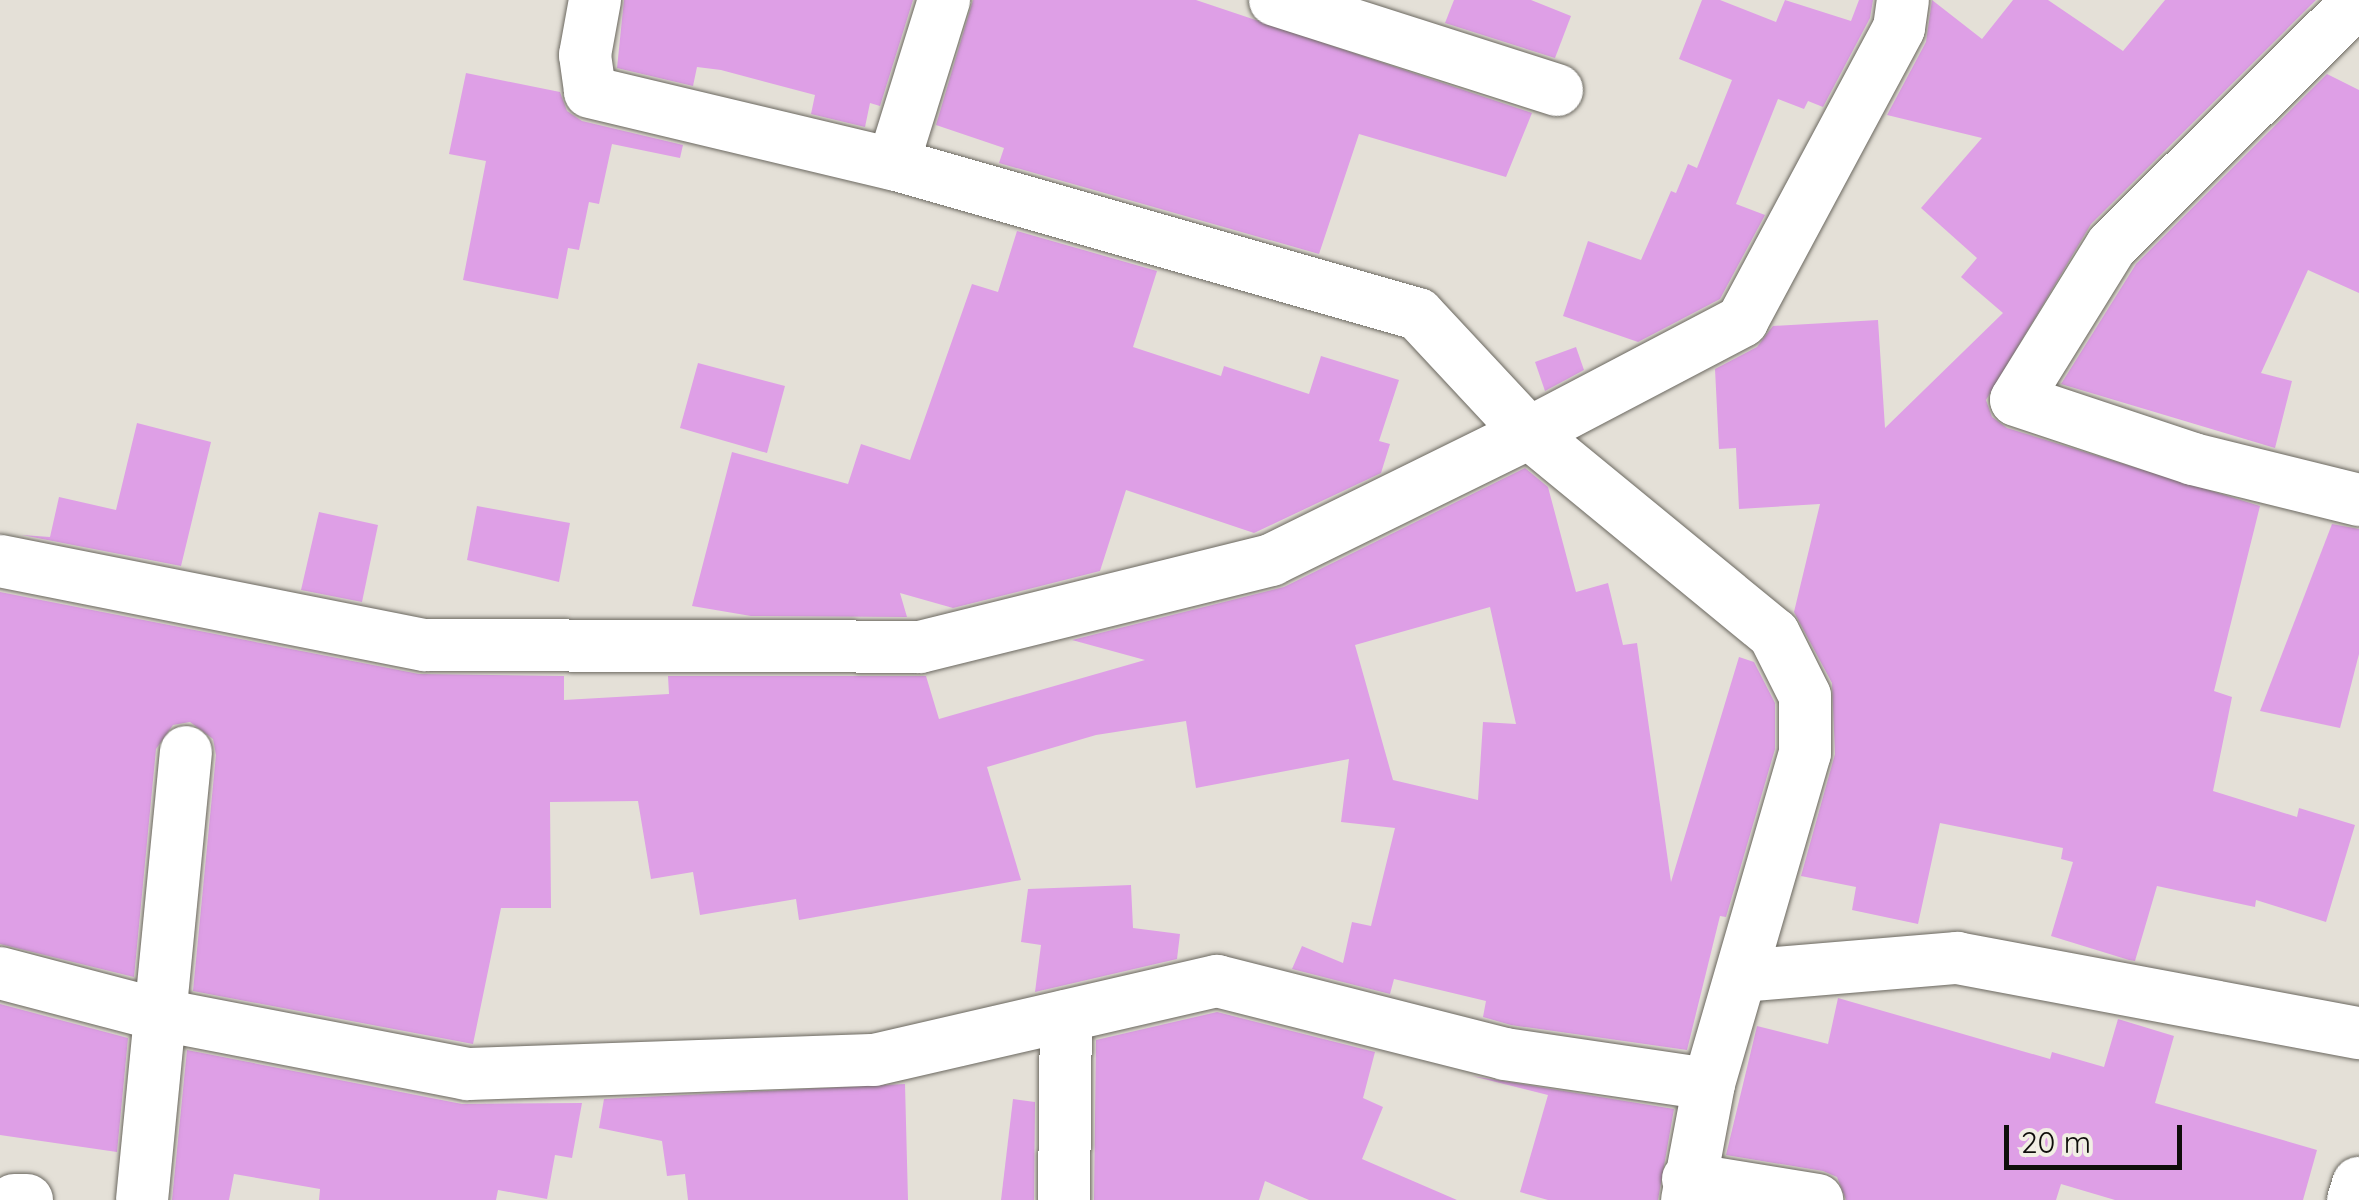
<!DOCTYPE html>
<html>
<head>
<meta charset="utf-8">
<style>
	body { margin:0 }
	#map { position:relative; width:2359px; height:1200px; overflow:hidden; background:#e4e0d7; font-family:Quicksand,sans-serif }
	div>[style] { position:absolute }
	[style*='--x'] { left:calc(var(--x)*1px); top:calc(var(--y)*1px); width:calc(var(--w)*1px); rotate:calc(var(--a)*1deg) }
	.building>* { inset:0; background:#de9fe6 }
	.roads { filter:drop-shadow(0 0 2px #6b6860) drop-shadow(0 0 2px #6b6860) }
	.minor>* { height:52px; margin:-26px; padding:0 26px; transform-origin:26px; border-radius:26px; background:#fff }
	.tertiary>* { height:55px; margin:-27.5px; padding:0 27.5px; transform-origin:27.5px; border-radius:27.5px; background:#fff }
	span { translate:-50% -50%; white-space:nowrap; text-align:center; line-height:1.15; -webkit-text-stroke:9px #f1eee4; paint-order:stroke }
	.scale { position:absolute; left:2004px; top:1125px; width:178px; height:45px; box-sizing:border-box; border:5px solid #0f0e0b; border-top:0; padding-left:12px; font-size:30px; line-height:35px; white-space:nowrap; color:#0f0e0b; -webkit-text-stroke:8px #f1eee4; paint-order:stroke }
</style>
</head>
<body>
<div id="map">
	<div class="building">
		<div style="clip-path:polygon(624px 0,913px 0,880px 106px,870px 103px,865px 127px,811px 114px,815px 95px,721px 70px,697px 67px,693px 86px,617px 68px)"></div>
		<div style="clip-path:polygon(973px 0,1196px 0,1532px 113px,1506px 177px,1359px 134px,1319px 254px,999px 163px,1004px 148px,936px 125px)"></div>
		<div style="clip-path:polygon(1454px 0,1531px 0,1571px 16px,1555px 58px,1445px 23px)"></div>
		<div style="clip-path:polygon(1702px 0,1720px 0,1776px 22px,1785px 0,1851px 21px,1859px 0,1873px 0,1870px 18px,1823px 107px,1808px 101px,1804px 109px,1778px 99px,1736px 204px,1765px 215px,1720px 299px,1638px 342px,1563px 316px,1588px 241px,1641px 260px,1671px 191px,1676px 193px,1688px 164px,1697px 168px,1732px 80px,1679px 59px)"></div>
		<div style="clip-path:polygon(1932px 0,1982px 39px,2013px 0,2048px 0,2123px 51px,2165px 0,2316px 0,2091px 224px,1986px 400px,1992px 417px,2007px 428px,2260px 506px,2214px 691px,2232px 697px,2213px 791px,2297px 817px,2299px 808px,2355px 825px,2326px 922px,2256px 900px,2255px 907px,2157px 886px,2135px 961px,2129px 960px,2051px 936px,2073px 862px,2061px 859px,2063px 848px,1940px 823px,1918px 924px,1852px 910px,1856px 887px,1801px 876px,1835px 754px,1832px 683px,1794px 612px,1820px 504px,1739px 509px,1736px 448px,1719px 449px,1715px 369px,1757px 347px,1773px 326px,1878px 320px,1885px 428px,2003px 313px,1961px 277px,1977px 258px,1921px 208px,1982px 138px,1887px 115px,1926px 42px)"></div>
		<div style="clip-path:polygon(466px 73px,560px 92px,567px 111px,582px 121px,683px 145px,680px 158px,612px 144px,599px 204px,589px 202px,579px 250px,568px 248px,558px 299px,463px 280px,486px 161px,449px 154px)"></div>
		<div style="clip-path:polygon(2327px 74px,2359px 90px,2359px 293px,2308px 270px,2261px 373px,2292px 381px,2275px 448px,2061px 384px,2136px 264px)"></div>
		<div style="clip-path:polygon(1017px 231px,1157px 271px,1133px 347px,1221px 376px,1224px 366px,1309px 394px,1321px 356px,1399px 380px,1379px 441px,1390px 444px,1381px 473px,1254px 533px,1126px 490px,1100px 571px,953px 608px,900px 593px,907px 617px,751px 616px,692px 606px,732px 452px,848px 484px,861px 444px,910px 460px,972px 284px,998px 292px)"></div>
		<div style="clip-path:polygon(1576px 347px,1584px 370px,1545px 391px,1535px 362px)"></div>
		<div style="clip-path:polygon(698px 363px,785px 386px,767px 453px,680px 428px)"></div>
		<div style="clip-path:polygon(137px 423px,211px 442px,181px 566px,22px 535px,50px 537px,59px 497px,116px 510px)"></div>
		<div style="clip-path:polygon(evenodd,1525px 468px,1548px 487px,1576px 592px,1608px 583px,1623px 645px,1637px 643px,1671px 882px,1739px 657px,1754px 662px,1775px 703px,1775px 749px,1726px 917px,1720px 916px,1687px 1050px,1511px 1025px,1483px 1017px,1486px 1001px,1394px 979px,1390px 994px,1292px 969px,1302px 946px,1343px 963px,1352px 922px,1371px 926px,1395px 828px,1341px 822px,1349px 759px,1196px 788px,1186px 721px,1096px 735px,987px 767px,1021px 880px,799px 920px,796px 899px,700px 915px,693px 872px,651px 879px,638px 801px,550px 802px,551px 908px,501px 908px,473px 1044px,193px 991px,216px 755px,213px 739px,190px 722px,173px 725px,156px 749px,134px 977px,0 944px,0 592px,419px 674px,564px 676px,564px 700px,669px 694px,668px 676px,926px 676px,939px 719px,1145px 660px,1072px 640px,1284px 587px,1525px 468px,1490px 607px,1516px 724px,1483px 722px,1478px 800px,1393px 780px,1355px 645px,1490px 607px)"></div>
		<div style="clip-path:polygon(477px 506px,570px 523px,559px 582px,467px 560px)"></div>
		<div style="clip-path:polygon(319px 512px,378px 525px,362px 602px,301px 590px)"></div>
		<div style="clip-path:polygon(2332px 524px,2359px 529px,2359px 654px,2340px 728px,2260px 711px)"></div>
		<div style="clip-path:polygon(1131px 885px,1133px 928px,1180px 934px,1177px 959px,1035px 992px,1041px 945px,1021px 942px,1028px 889px)"></div>
		<div style="clip-path:polygon(1838px 998px,2050px 1059px,2052px 1052px,2104px 1067px,2118px 1019px,2174px 1036px,2155px 1103px,2317px 1150px,2303px 1200px,2115px 1200px,2061px 1184px,2056px 1200px,1846px 1200px,1837px 1177px,1823px 1171px,1726px 1155px,1757px 1026px,1828px 1044px)"></div>
		<div style="clip-path:polygon(0 1004px,128px 1038px,117px 1152px,0 1135px)"></div>
		<div style="clip-path:polygon(1217px 1012px,1375px 1052px,1363px 1098px,1383px 1107px,1362px 1159px,1457px 1200px,1309px 1200px,1265px 1181px,1259px 1200px,1094px 1200px,1096px 1040px)"></div>
		<div style="clip-path:polygon(187px 1050px,462px 1104px,582px 1103px,572px 1158px,555px 1155px,547px 1199px,498px 1190px,496px 1200px,319px 1200px,320px 1189px,234px 1174px,229px 1200px,172px 1200px)"></div>
		<div style="clip-path:polygon(1472px 1076px,1674px 1109px,1658px 1200px,1548px 1200px,1520px 1192px,1548px 1095px)"></div>
		<div style="clip-path:polygon(905px 1084px,908px 1200px,688px 1200px,685px 1174px,667px 1176px,662px 1141px,599px 1128px,604px 1099px)"></div>
		<div style="clip-path:polygon(1013px 1099px,1035px 1102px,1034px 1200px,1001px 1200px)"></div>
	</div>
	<div class="roads">
		<div class="minor">
			<div style="--x:595;--y:0;--w:56;--a:100.3"></div>
			<div style="--x:585;--y:55;--w:37;--a:82"></div>
			<div style="--x:590;--y:92;--w:311;--a:13.4"></div>
			<div style="--x:893;--y:164;--w:546;--a:15.95"></div>
			<div style="--x:1418;--y:314;--w:163;--a:47"></div>
			<div style="--x:1529;--y:433;--w:241;--a:-27.7"></div>
			<div style="--x:1742;--y:321;--w:332;--a:-61.8"></div>
			<div style="--x:1899;--y:28;--w:28;--a:-82"></div>
			<div style="--x:1275;--y:0;--w:296;--a:17.7"></div>
			<div style="--x:2359;--y:0;--w:348;--a:135.2"></div>
			<div style="--x:2112;--y:245;--w:182;--a:121.8"></div>
			<div style="--x:2016;--y:400;--w:187;--a:18.4"></div>
			<div style="--x:2193;--y:459;--w:171;--a:13.9"></div>
			<div style="--x:893;--y:164;--w:172;--a:-72.7"></div>
			<div style="--x:0;--y:561;--w:433;--a:11.2"></div>
			<div style="--x:425;--y:645;--w:495;--a:0.2"></div>
			<div style="--x:920;--y:647;--w:362;--a:-13.9"></div>
			<div style="--x:1271;--y:560;--w:288;--a:-26.2"></div>
			<div style="--x:1529;--y:433;--w:317;--a:39.4"></div>
			<div style="--x:1774;--y:634;--w:69;--a:63.4"></div>
			<div style="--x:1805;--y:696;--w:57;--a:90"></div>
			<div style="--x:1805;--y:753;--w:345;--a:106.2"></div>
			<div style="--x:1709;--y:1084;--w:118;--a:100.7"></div>
			<div style="--x:0;--y:973;--w:161;--a:14.7"></div>
			<div style="--x:156;--y:1014;--w:317;--a:10.9"></div>
			<div style="--x:467;--y:1074;--w:407;--a:-2"></div>
			<div style="--x:874;--y:1060;--w:352;--a:-13"></div>
			<div style="--x:1217;--y:981;--w:297;--a:14.2"></div>
			<div style="--x:1505;--y:1054;--w:206;--a:8.4"></div>
			<div style="--x:1741;--y:976;--w:217;--a:-4.8"></div>
			<div style="--x:1957;--y:958;--w:409;--a:10.6"></div>
			<div style="--x:1688;--y:1179;--w:131;--a:9.2"></div>
			<div style="--x:14;--y:1200;--w:13;--a:0"></div>
			<div style="--x:142;--y:1200;--w:450;--a:-84.4"></div>
			<div style="--x:1064;--y:1200;--w:184;--a:-89.4"></div>
		</div>
		<div class="tertiary">
			<div style="--x:2354;--y:1200;--w:17;--a:-73"></div>
		</div>
	</div>
	<div class="scale">20 m</div>
</div>
</body>
</html>
